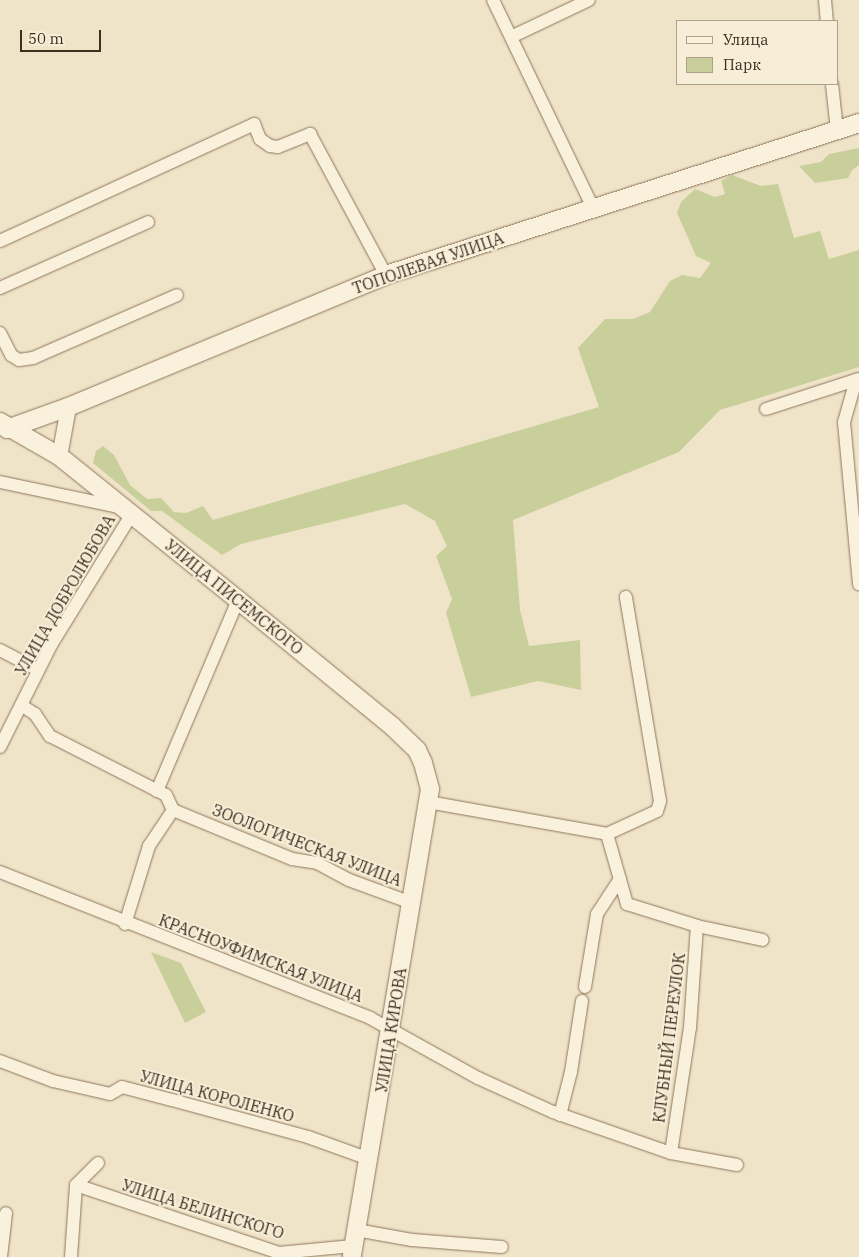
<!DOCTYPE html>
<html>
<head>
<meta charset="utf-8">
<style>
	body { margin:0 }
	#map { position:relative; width:859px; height:1257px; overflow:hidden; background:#f0e4c8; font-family:"IBM Plex Serif",serif }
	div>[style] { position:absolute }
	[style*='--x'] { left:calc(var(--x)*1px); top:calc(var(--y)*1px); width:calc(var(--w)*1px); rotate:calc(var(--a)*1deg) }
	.green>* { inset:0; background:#c9cf9b }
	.roads { filter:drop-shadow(0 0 1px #8d765c) drop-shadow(0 0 1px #8d765c) }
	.minor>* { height:12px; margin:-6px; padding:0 6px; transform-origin:6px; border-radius:6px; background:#faf1dc }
	.tertiary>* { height:15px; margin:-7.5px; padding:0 7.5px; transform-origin:7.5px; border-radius:7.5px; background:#faf1dc }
	.secondary>* { height:18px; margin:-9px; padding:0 9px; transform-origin:9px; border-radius:9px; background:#faf1dc }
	span { translate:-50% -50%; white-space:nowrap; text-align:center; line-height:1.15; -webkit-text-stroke:4px #f7eed8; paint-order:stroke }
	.street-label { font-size:16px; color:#3d2e20 }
	.legend { position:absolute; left:676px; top:20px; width:162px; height:65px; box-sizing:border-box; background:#f7eed8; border:1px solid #ada18e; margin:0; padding:6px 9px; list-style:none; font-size:15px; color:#3d2e20 }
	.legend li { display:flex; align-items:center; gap:10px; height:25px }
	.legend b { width:25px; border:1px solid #ada18e }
	.scale { position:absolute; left:20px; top:30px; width:81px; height:22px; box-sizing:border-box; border:2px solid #3d2e20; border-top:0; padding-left:6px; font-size:15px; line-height:18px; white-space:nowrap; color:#3d2e20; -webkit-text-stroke:4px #f7eed8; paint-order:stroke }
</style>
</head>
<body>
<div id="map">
	<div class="green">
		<div style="clip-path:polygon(859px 148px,859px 165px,852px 170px,848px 178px,815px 183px,799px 166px,821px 162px,829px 154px)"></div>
		<div style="clip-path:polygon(732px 175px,761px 186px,778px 184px,794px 238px,820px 231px,829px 259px,859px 250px,859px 367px,720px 410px,679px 452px,513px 520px,520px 610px,529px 646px,580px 640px,581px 690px,538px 681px,471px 697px,446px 613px,452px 599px,436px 556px,447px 546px,435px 521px,405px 504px,241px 544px,222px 555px,162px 511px,151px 511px,93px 463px,96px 451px,103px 446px,114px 455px,130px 485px,147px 499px,161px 498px,174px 512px,186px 513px,203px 506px,213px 520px,599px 407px,578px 348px,605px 319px,633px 319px,650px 312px,670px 281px,682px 275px,700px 278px,711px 263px,696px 256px,677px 213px,681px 202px,695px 189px,715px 197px,725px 194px,721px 181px)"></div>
		<div style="clip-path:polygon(151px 952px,181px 963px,206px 1012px,185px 1023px)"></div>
	</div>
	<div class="roads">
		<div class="minor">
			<div style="--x:493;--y:0;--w:231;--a:64.3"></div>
			<div style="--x:825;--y:0;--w:21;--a:85"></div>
			<div style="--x:511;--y:37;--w:86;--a:-25.4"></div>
			<div style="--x:832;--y:84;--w:47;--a:83.9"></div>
			<div style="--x:0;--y:241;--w:280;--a:-24.7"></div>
			<div style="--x:254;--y:124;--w:16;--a:68"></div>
			<div style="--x:260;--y:139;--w:12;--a:35"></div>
			<div style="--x:270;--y:146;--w:8;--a:7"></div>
			<div style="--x:278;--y:147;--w:35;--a:-22"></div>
			<div style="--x:310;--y:134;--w:160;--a:61.7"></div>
			<div style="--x:0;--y:288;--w:162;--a:-24"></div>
			<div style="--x:0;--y:333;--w:25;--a:63"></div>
			<div style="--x:11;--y:355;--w:9;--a:32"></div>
			<div style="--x:19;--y:360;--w:14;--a:-8"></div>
			<div style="--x:33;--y:358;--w:157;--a:-23.6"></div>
			<div style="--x:856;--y:380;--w:44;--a:105.9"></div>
			<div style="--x:844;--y:422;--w:163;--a:84.7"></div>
			<div style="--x:766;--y:409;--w:98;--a:-17.9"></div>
			<div style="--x:0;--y:482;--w:122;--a:11.9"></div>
			<div style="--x:0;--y:650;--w:43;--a:27.8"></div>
			<div style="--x:21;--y:705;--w:17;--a:33"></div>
			<div style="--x:35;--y:714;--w:27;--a:56"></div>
			<div style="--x:50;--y:736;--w:130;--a:27"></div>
			<div style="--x:166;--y:795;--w:17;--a:65"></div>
			<div style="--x:173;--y:810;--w:129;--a:22.4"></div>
			<div style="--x:292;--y:859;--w:25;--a:9"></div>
			<div style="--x:317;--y:863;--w:36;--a:28"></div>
			<div style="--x:349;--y:880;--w:67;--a:20.1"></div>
			<div style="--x:0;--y:747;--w:114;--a:-63.4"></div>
			<div style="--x:51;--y:645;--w:154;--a:-58.3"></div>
			<div style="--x:157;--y:791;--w:207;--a:-67"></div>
			<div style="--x:428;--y:802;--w:182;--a:10.1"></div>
			<div style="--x:607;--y:834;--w:55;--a:-24.7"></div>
			<div style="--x:657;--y:811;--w:10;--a:-73"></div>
			<div style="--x:660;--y:801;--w:207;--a:-99.5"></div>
			<div style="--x:607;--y:834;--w:73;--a:74.1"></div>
			<div style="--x:627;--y:904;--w:73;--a:17.4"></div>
			<div style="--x:697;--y:926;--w:67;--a:12"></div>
			<div style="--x:0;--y:872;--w:398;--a:21.5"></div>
			<div style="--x:370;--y:1018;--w:124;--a:29.1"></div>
			<div style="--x:478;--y:1078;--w:82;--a:24.4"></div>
			<div style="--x:553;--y:1112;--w:125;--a:19.2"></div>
			<div style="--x:671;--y:1153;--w:67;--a:10.3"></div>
			<div style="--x:125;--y:924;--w:82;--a:-72.9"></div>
			<div style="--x:149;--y:846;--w:43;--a:-56.3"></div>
			<div style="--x:585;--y:987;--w:74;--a:-80.7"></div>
			<div style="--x:597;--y:914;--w:42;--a:-56.7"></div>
			<div style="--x:0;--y:1061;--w:57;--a:20.7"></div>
			<div style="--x:53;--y:1081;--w:58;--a:12.8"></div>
			<div style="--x:110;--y:1094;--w:14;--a:-30"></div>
			<div style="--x:122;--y:1087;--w:52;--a:14.6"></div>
			<div style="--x:172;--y:1100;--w:141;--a:15.2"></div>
			<div style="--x:308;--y:1137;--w:65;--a:19.8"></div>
			<div style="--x:560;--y:1115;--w:44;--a:-75.7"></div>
			<div style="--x:571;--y:1072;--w:72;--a:-81.2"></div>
			<div style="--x:671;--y:1153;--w:126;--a:-81.4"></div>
			<div style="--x:690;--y:1028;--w:102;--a:-86.1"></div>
			<div style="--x:98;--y:1163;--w:31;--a:135"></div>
			<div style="--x:76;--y:1185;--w:214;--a:18.5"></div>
			<div style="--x:279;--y:1253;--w:74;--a:-5.4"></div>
			<div style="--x:356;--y:1230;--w:57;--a:10.1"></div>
			<div style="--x:412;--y:1240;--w:90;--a:4.4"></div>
			<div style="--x:1;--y:1257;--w:44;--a:-83.5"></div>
			<div style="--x:71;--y:1257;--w:72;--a:-86"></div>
		</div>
		<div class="tertiary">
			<div style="--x:59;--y:456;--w:50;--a:-79.6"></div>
		</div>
		<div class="secondary">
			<div style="--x:0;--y:422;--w:68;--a:30"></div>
			<div style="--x:59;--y:456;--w:230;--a:38.8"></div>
			<div style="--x:238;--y:600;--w:199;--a:39.3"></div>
			<div style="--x:392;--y:726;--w:35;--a:44"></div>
			<div style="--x:417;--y:750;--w:14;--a:65"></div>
			<div style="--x:423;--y:763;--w:27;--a:75"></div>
			<div style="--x:430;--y:789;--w:474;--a:99.5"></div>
			<div style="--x:7;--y:429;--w:65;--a:-19.8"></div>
			<div style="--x:68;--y:407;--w:344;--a:-22.5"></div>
			<div style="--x:386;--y:275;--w:497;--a:-17.8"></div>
		</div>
	</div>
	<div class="street-label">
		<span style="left:428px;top:263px;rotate:-19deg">ТОПОЛЕВАЯ УЛИЦА</span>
		<span style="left:65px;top:595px;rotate:-60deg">УЛИЦА ДОБРОЛЮБОВА</span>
		<span style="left:234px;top:597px;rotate:39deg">УЛИЦА ПИСЕМСКОГО</span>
		<span style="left:307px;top:845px;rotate:21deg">ЗООЛОГИЧЕСКАЯ УЛИЦА</span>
		<span style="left:261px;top:958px;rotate:21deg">КРАСНОУФИМСКАЯ УЛИЦА</span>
		<span style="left:391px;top:1030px;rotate:-81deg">УЛИЦА КИРОВА</span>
		<span style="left:669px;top:1038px;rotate:-83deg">КЛУБНЫЙ ПЕРЕУЛОК</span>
		<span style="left:217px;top:1096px;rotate:15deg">УЛИЦА КОРОЛЕНКО</span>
		<span style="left:203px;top:1209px;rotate:17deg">УЛИЦА БЕЛИНСКОГО</span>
	</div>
	<ul class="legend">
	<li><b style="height:6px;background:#faf1dc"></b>Улица</li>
	<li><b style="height:14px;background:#c9cf9b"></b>Парк</li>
	</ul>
	<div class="scale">50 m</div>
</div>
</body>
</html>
